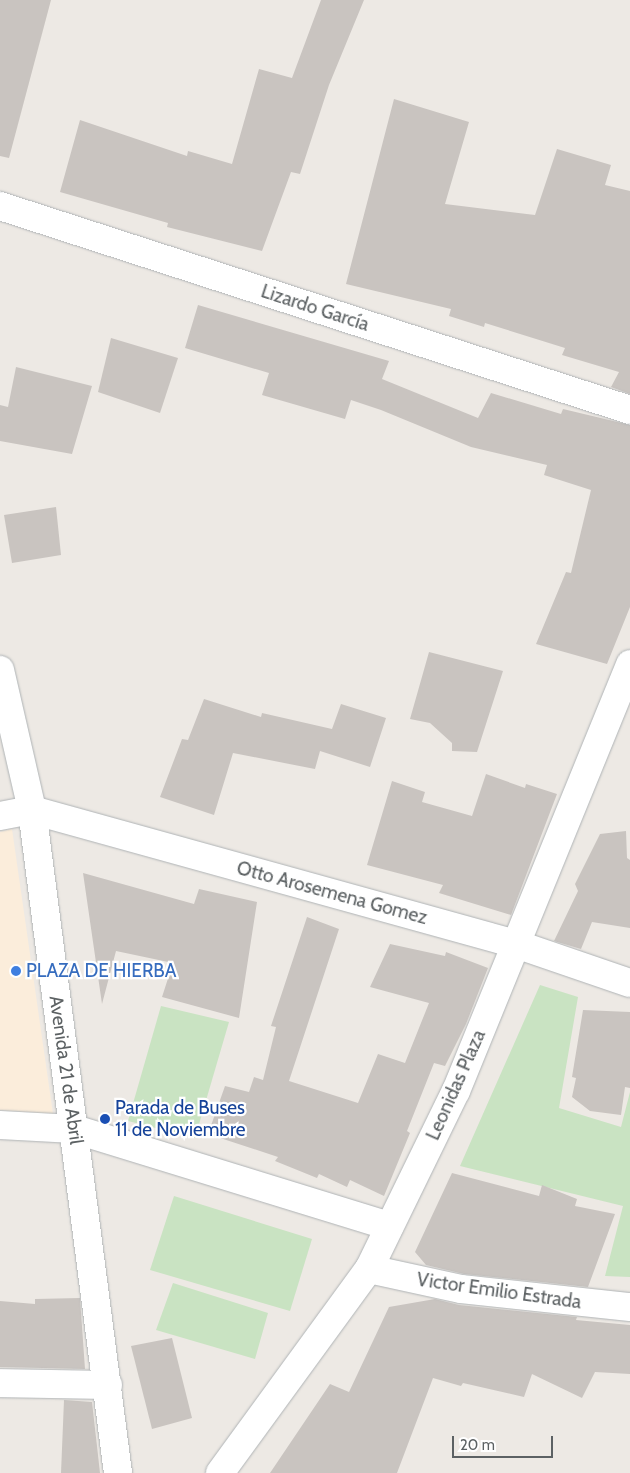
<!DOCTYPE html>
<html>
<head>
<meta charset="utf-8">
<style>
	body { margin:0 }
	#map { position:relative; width:630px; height:1473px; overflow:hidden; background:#ede9e4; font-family:Cabin,sans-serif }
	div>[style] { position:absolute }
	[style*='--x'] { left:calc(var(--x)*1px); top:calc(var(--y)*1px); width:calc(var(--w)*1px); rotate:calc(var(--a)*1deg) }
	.commercial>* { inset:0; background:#fbeddb }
	.green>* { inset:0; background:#c9e3c2 }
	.building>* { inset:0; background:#c9c4c0 }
	.roads { filter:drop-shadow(0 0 1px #afb3b5) drop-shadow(0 0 1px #afb3b5) }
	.minor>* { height:28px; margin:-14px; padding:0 14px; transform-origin:14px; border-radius:14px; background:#fff }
	.dots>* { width:14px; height:14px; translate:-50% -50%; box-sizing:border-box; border:2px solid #fff; border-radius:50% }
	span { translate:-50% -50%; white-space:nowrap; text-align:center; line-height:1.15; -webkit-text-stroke:4.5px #fff; paint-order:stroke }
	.street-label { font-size:19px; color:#5c6163 }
	.shop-label { font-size:19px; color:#366cbe }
	.left { translate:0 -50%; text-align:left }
	.transit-label { font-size:19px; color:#164399 }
	.scale { position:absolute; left:452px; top:1436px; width:101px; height:22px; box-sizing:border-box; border:2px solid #5c6163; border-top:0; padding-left:6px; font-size:15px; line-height:18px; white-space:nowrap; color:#5c6163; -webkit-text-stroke:4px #fff; paint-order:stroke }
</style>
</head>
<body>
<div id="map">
	<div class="commercial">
		<div style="clip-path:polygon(12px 829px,53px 1114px,0 1110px,0 832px)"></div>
	</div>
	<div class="green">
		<div style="clip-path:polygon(540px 985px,578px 997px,559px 1108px,621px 1127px,630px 1092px,630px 1277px,605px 1276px,623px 1206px,460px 1166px)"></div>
		<div style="clip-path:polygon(161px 1006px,229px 1022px,195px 1138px,128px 1121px)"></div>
		<div style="clip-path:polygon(174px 1196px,312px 1239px,290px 1311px,150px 1270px)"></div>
		<div style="clip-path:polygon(173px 1283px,268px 1313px,255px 1359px,156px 1330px)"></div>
	</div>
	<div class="building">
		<div style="clip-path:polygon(0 0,51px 0,9px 158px,0 156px)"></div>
		<div style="clip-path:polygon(321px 0,364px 0,329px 85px,300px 174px,291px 172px,262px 251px,167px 227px,168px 223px,60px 192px,80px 120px,187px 156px,188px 151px,232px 164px,259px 69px,292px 78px)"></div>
		<div style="clip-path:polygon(394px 99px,469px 122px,445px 204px,535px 215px,557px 149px,611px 165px,605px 185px,630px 191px,630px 394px,611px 387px,619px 372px,562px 355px,565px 348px,485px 323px,484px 327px,449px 316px,451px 309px,346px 284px)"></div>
		<div style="clip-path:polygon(198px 305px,389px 361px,382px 379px,478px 418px,491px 393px,561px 414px,563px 409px,630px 425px,630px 607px,607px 664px,536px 644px,566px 572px,571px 573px,591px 490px,544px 475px,547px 465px,471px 447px,381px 410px,351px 400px,345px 419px,262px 395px,269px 373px,185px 348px)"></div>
		<div style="clip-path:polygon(111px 338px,178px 358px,160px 413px,98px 392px)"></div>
		<div style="clip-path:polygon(16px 367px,92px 386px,72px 454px,0 441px,0 405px,8px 407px)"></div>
		<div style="clip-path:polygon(56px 507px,61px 555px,12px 563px,4px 515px)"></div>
		<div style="clip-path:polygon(429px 652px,503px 671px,477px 752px,452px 751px,452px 743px,430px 723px,410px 719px)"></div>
		<div style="clip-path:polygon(204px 699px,261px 717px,262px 713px,332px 729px,341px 704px,386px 718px,370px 767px,320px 751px,315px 769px,233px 753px,214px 815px,160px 797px,182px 739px,188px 740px)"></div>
		<div style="clip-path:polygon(486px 774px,525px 788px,526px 784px,557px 794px,511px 915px,439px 893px,443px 885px,367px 865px,392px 781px,425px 792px,422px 802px,472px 816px)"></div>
		<div style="clip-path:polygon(626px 831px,627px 858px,630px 860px,630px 928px,592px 922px,581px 949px,554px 941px,578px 891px,575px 884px,600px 834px)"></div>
		<div style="clip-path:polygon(83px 873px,194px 904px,199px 889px,257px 902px,239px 1018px,162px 997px,173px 963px,116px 951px,102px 1004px)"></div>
		<div style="clip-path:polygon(307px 917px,339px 929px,289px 1081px,358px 1103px,378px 1054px,405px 1063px,429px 1003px,370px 987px,390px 944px,445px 956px,446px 952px,488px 968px,466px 1024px,445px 1066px,434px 1063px,407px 1131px,410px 1133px,384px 1196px,350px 1180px,347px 1187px,319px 1174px,317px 1178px,275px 1161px,278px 1157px,208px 1134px,225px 1086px,249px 1092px,254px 1077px,263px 1080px,276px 1027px,271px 1026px)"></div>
		<div style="clip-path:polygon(583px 1010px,630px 1012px,630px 1088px,625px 1087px,621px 1115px,590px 1111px,572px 1097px,576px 1078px,572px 1077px)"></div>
		<div style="clip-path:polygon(452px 1173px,539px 1196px,542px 1185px,577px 1199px,575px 1206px,615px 1214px,588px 1287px,464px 1274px,426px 1265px,415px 1252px)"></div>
		<div style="clip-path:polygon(80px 1298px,85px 1369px,0 1367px,0 1301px,35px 1304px,35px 1299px)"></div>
		<div style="clip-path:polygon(435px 1299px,459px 1305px,577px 1317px,576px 1320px,630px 1325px,630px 1374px,595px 1372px,582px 1398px,532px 1374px,524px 1397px,463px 1383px,461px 1386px,433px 1378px,397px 1473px,270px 1473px,330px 1384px,349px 1392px,389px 1307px)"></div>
		<div style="clip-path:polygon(172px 1338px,192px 1418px,152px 1429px,131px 1346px)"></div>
		<div style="clip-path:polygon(64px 1400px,92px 1402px,100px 1473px,61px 1473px)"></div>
	</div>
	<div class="roads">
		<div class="minor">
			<div style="--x:0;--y:206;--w:662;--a:17.94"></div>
			<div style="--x:0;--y:670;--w:144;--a:77.1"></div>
			<div style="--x:32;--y:810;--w:669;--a:82.61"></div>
			<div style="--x:0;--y:816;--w:33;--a:-11"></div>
			<div style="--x:32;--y:810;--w:502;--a:15.48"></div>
			<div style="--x:516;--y:944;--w:120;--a:18.9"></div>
			<div style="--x:0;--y:1125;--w:74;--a:3.1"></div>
			<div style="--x:74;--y:1129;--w:330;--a:17.1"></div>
			<div style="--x:369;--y:1269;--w:94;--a:12.3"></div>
			<div style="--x:461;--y:1289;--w:170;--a:6.1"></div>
			<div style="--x:0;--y:1383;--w:108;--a:1.1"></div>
			<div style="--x:220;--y:1473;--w:253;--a:-53.9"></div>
			<div style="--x:369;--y:1269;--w:198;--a:-64"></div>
			<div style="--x:456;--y:1091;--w:461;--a:-67.8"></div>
		</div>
	</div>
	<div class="dots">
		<div style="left:16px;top:971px;background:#3f7fe0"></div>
		<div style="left:105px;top:1119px;background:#1a4fb4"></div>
	</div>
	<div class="street-label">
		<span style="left:315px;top:308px;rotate:18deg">Lizardo García</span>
		<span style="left:332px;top:893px;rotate:15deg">Otto Arosemena Gomez</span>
		<span style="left:66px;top:1070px;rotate:82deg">Avenida 21 de Abril</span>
		<span style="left:456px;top:1085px;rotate:-66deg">Leonidas Plaza</span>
		<span style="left:499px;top:1291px;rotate:8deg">Victor Emilio Estrada</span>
	</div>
	<div class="shop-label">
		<span class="left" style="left:26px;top:971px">PLAZA DE HIERBA</span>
	</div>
	<div class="transit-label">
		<span class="left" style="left:115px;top:1119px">Parada de Buses<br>11 de Noviembre</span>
	</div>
	<div class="scale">20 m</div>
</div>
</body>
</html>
